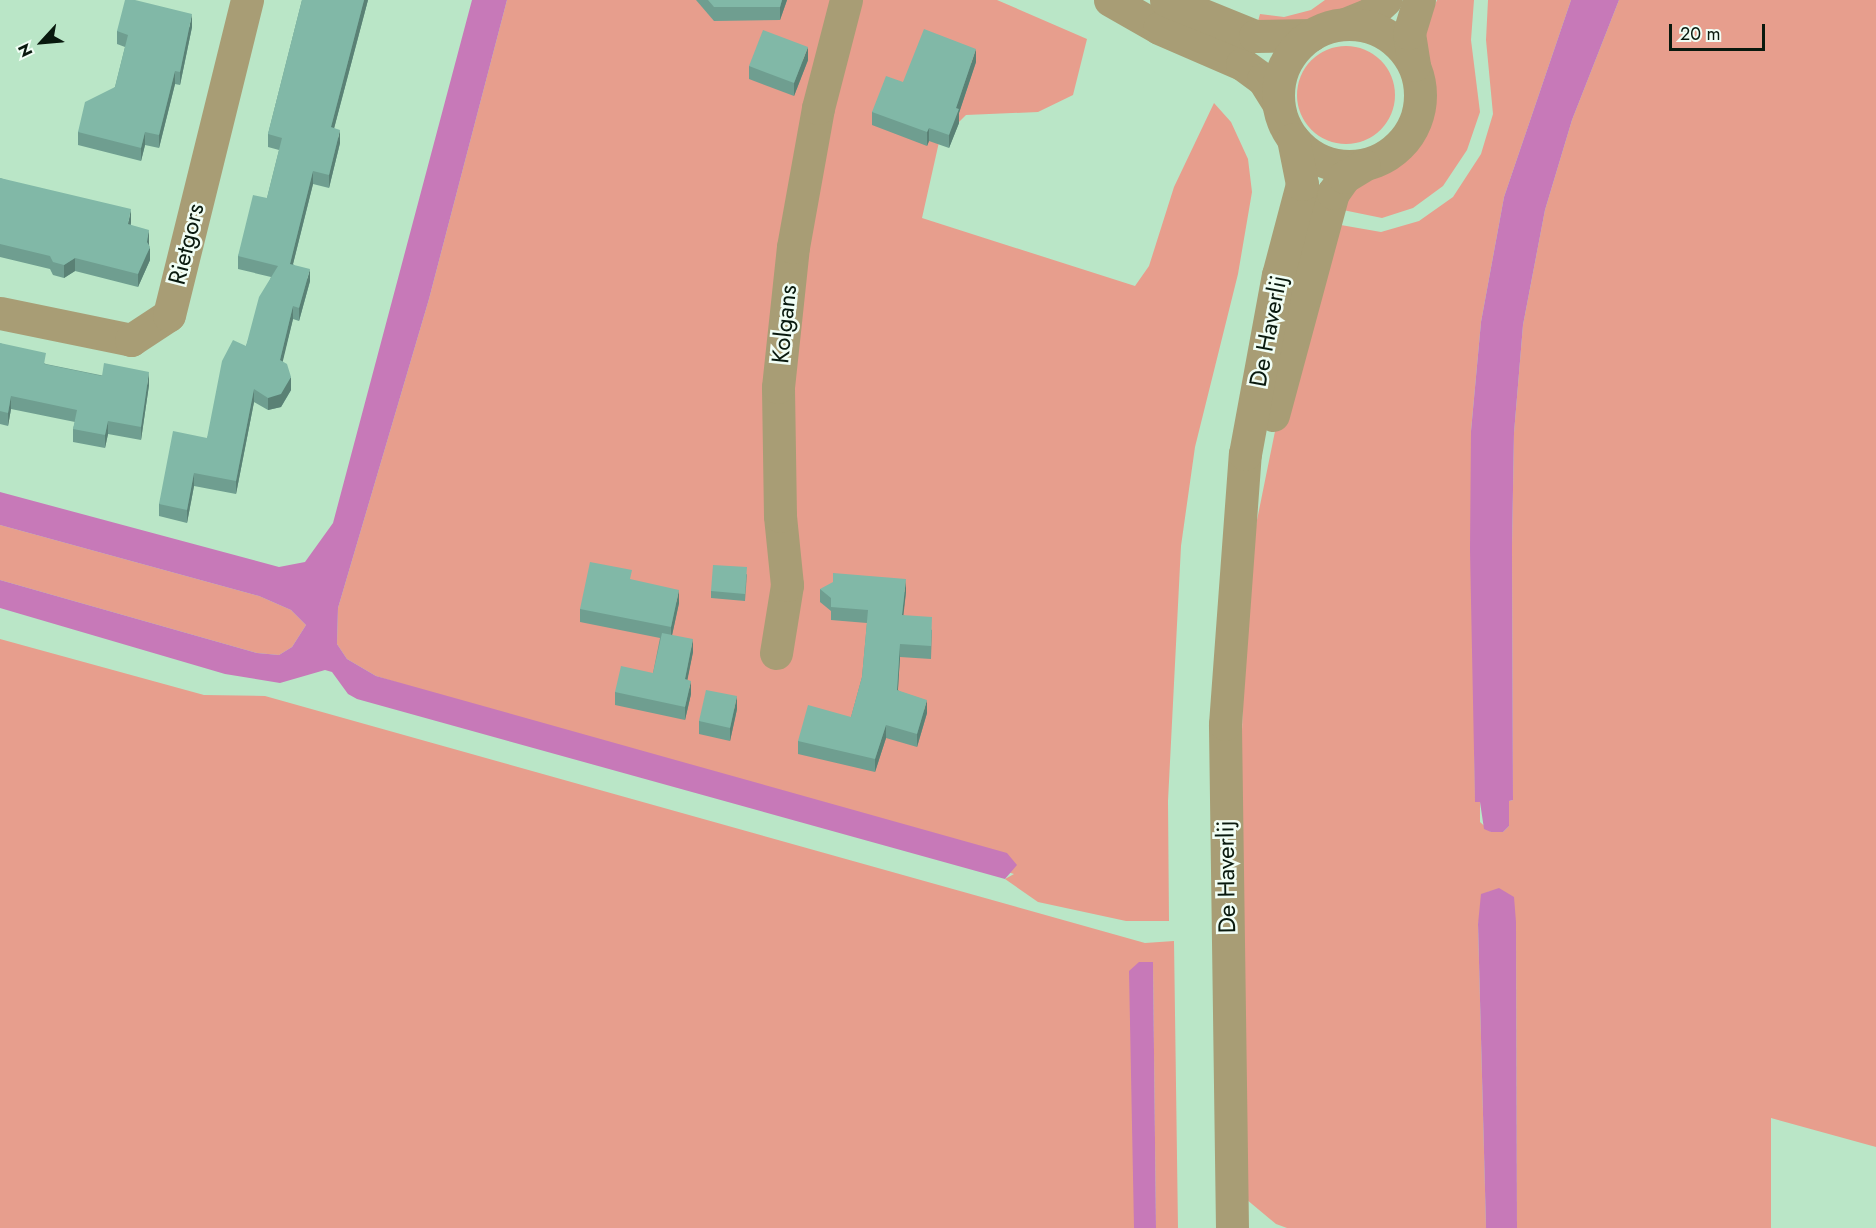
<!DOCTYPE html>
<html>
<head>
<meta charset="utf-8">
<style>
	body { margin:0 }
	#map { position:relative; width:1876px; height:1228px; overflow:hidden; background:#bae6c7; font-family:Jost,sans-serif }
	div>[style] { position:absolute }
	[style*='--x'] { left:calc(var(--x)*1px); top:calc(var(--y)*1px); width:calc(var(--w)*1px); rotate:calc(var(--a)*1deg) }
	.green>* { inset:0; background:#e79e8d }
	.round { border-radius:50% }
	.water>* { inset:0; background:#c779b8 }
	.minor>* { height:33px; margin:-16.5px; padding:0 16.5px; transform-origin:16.5px; border-radius:16.5px; background:#a89d75 }
	.tertiary>* { height:33px; margin:-16.5px; padding:0 16.5px; transform-origin:16.5px; border-radius:16.5px; background:#a89d75 }
	.tertiary>.ring { margin:-16.5px; padding:0; box-sizing:content-box; background:none; border:33px solid #a89d75; border-radius:50% }
	.wall>* { inset:0; background:#6f9e90 }
	.shaded-wall>* { inset:0; background:#5a8175 }
	.building>* { inset:0; background:#81b8a7 }
	span { translate:-50% -50%; white-space:nowrap; text-align:center; line-height:1.15; -webkit-text-stroke:5px #f1fef5; paint-order:stroke }
	.street-label { font-size:24px; color:#09190e }
	.north { position:absolute; left:12px; top:12px; width:60px; height:60px; -webkit-text-stroke:4px #f1fef5; paint-order:stroke; rotate:244deg; font-size:16px; font-weight:700; line-height:24px; text-align:center; color:#09190e }
	.north::after { content:''; display:block; margin:auto; width:21px; height:27px; background:#09190e; clip-path:polygon(50% 0,100% 100%,50% 72%,0 100%) }
	.scale { position:absolute; left:1669px; top:24px; width:96px; height:27px; box-sizing:border-box; border:3px solid #09190e; border-top:0; padding-left:8px; font-size:18px; line-height:21px; white-space:nowrap; color:#09190e; -webkit-text-stroke:4px #f1fef5; paint-order:stroke }
</style>
</head>
<body>
<div id="map">
	<div class="green">
		<div style="clip-path:polygon(507px 0,997px 0,1087px 39px,1073px 95px,1038px 112px,966px 115px,939px 142px,922px 218px,1135px 286px,1149px 266px,1174px 187px,1214px 103px,1231px 122px,1248px 159px,1252px 192px,1238px 274px,1195px 447px,1181px 546px,1168px 801px,1169px 921px,1126px 921px,1038px 902px,1005px 879px,1014px 874px,376px 676px,347px 659px,337px 644px,338px 608px,429px 299px)"></div>
		<div style="clip-path:polygon(1325px 0,1372px 0,1311px 19px,1257px 25px,1260px 14px,1284px 17px,1311px 10px)"></div>
		<div style="clip-path:polygon(1437px 0,1474px 0,1471px 40px,1480px 112px,1467px 150px,1443px 186px,1413px 208px,1382px 218px,1338px 209px,1346px 194px,1402px 163px,1425px 135px,1433px 99px,1432px 81px,1421px 53px,1426px 26px)"></div>
		<div style="clip-path:polygon(1488px 0,1571px 0,1504px 197px,1481px 322px,1471px 431px,1475px 801px,1480px 802px,1480px 822px,1491px 832px,1503px 832px,1509px 826px,1509px 801px,1513px 800px,1512px 547px,1514px 433px,1523px 325px,1545px 210px,1572px 120px,1619px 0,1876px 0,1876px 1147px,1771px 1118px,1771px 1228px,1517px 1228px,1516px 922px,1489px 891px,1478px 924px,1486px 1228px,1287px 1228px,1276px 1224px,1246px 1199px,1238px 884px,1244px 653px,1255px 530px,1286px 377px,1335px 224px,1381px 232px,1419px 221px,1453px 197px,1481px 154px,1493px 114px,1486px 40px)"></div>
		<div class="round" style="left:1297px;top:46px;width:98px;height:98px"></div>
		<div style="clip-path:polygon(0 525px,259px 596px,291px 610px,306px 625px,292px 647px,279px 655px,257px 653px,0 580px)"></div>
		<div style="clip-path:polygon(0 639px,204px 695px,265px 696px,1145px 943px,1174px 941px,1178px 1228px,1156px 1228px,1153px 963px,1147px 962px,1148px 1228px,0 1228px)"></div>
	</div>
	<div class="water">
		<div style="clip-path:polygon(472px 0,507px 0,429px 299px,338px 608px,337px 644px,347px 659px,376px 676px,1007px 853px,1017px 865px,1005px 879px,357px 699px,348px 694px,332px 672px,325px 670px,280px 683px,225px 674px,0 608px,0 580px,257px 653px,279px 655px,292px 647px,306px 625px,291px 610px,259px 596px,0 525px,0 492px,279px 567px,305px 562px,333px 523px)"></div>
		<div style="clip-path:polygon(1571px 0,1619px 0,1572px 120px,1545px 210px,1523px 325px,1514px 433px,1512px 547px,1513px 800px,1509px 801px,1509px 826px,1503px 832px,1491px 832px,1484px 829px,1480px 802px,1475px 802px,1470px 550px,1471px 431px,1481px 322px,1504px 197px)"></div>
		<div style="clip-path:polygon(1499px 888px,1514px 897px,1516px 922px,1517px 1228px,1486px 1228px,1478px 924px,1481px 894px)"></div>
		<div style="clip-path:polygon(1139px 962px,1153px 962px,1156px 1228px,1134px 1228px,1129px 971px)"></div>
	</div>
	<div class="minor">
		<div style="--x:1110;--y:0;--w:56;--a:29.7"></div>
		<div style="--x:1159;--y:28;--w:90;--a:23.4"></div>
		<div style="--x:1242;--y:64;--w:26;--a:36"></div>
		<div style="--x:1263;--y:79;--w:28;--a:58"></div>
		<div style="--x:1166;--y:0;--w:96;--a:22"></div>
		<div style="--x:1255;--y:36;--w:56;--a:-1"></div>
		<div style="--x:0;--y:313;--w:134;--a:11.6"></div>
		<div style="--x:131;--y:340;--w:45;--a:-33.3"></div>
		<div style="--x:169;--y:315;--w:325;--a:-76.1"></div>
		<div style="--x:776;--y:653;--w:69;--a:-80.8"></div>
		<div style="--x:787;--y:585;--w:69;--a:-95.8"></div>
		<div style="--x:780;--y:516;--w:129;--a:-90.9"></div>
		<div style="--x:778;--y:387;--w:141;--a:-83.9"></div>
		<div style="--x:793;--y:247;--w:141;--a:-79.8"></div>
		<div style="--x:818;--y:108;--w:112;--a:-75.5"></div>
	</div>
	<div class="tertiary">
		<div style="--x:1345;--y:24;--w:27;--a:-22"></div>
		<div style="--x:1370;--y:14;--w:21;--a:-43"></div>
		<div class="ring" style="left:1278px;top:24px;width:109px;height:109px"></div>
		<div style="--x:1414;--y:65;--w:32;--a:-99"></div>
		<div style="--x:1409;--y:33;--w:34;--a:-73"></div>
		<div style="--x:1273;--y:415;--w:230;--a:-74.9"></div>
		<div style="--x:1333;--y:193;--w:19;--a:-55"></div>
		<div style="--x:1344;--y:177;--w:23;--a:-31"></div>
		<div style="--x:1232;--y:1228;--w:504;--a:-90.8"></div>
		<div style="--x:1225;--y:724;--w:271;--a:-85.8"></div>
		<div style="--x:1245;--y:454;--w:182;--a:-79.6"></div>
		<div style="--x:1278;--y:275;--w:94;--a:-75.2"></div>
		<div style="--x:1302;--y:184;--w:46;--a:-101.3"></div>
	</div>
	<div class="wall">
		<div style="clip-path:polygon(302px 0,368px 0,334px 128px,340px 143px,329px 188px,313px 184px,293px 264px,310px 281px,299px 321px,293px 319px,282px 362px,291px 390px,281px 407px,268px 410px,254px 402px,236px 494px,194px 486px,187px 523px,159px 516px,159px 504px,207px 438px,246px 346px,271px 277px,238px 269px,238px 256px,267px 198px,279px 150px,268px 147px,268px 134px)"></div>
		<div style="clip-path:polygon(696px 0,787px 0,780px 20px,714px 21px)"></div>
		<div style="clip-path:polygon(192px 27px,180px 85px,175px 84px,159px 148px,145px 145px,141px 161px,78px 145px,78px 132px,115px 87px,125px 47px,117px 44px,117px 31px)"></div>
		<div style="clip-path:polygon(808px 60px,794px 96px,749px 79px,749px 66px)"></div>
		<div style="clip-path:polygon(976px 62px,959px 113px,959px 123px,949px 148px,929px 141px,927px 146px,872px 125px,872px 112px,903px 82px)"></div>
		<div style="clip-path:polygon(0 178px,131px 222px,131px 225px,149px 243px,150px 260px,138px 287px,75px 271px,64px 278px,53px 275px,50px 269px,0 257px)"></div>
		<div style="clip-path:polygon(0 343px,46px 364px,149px 385px,141px 440px,108px 434px,105px 448px,73px 442px,73px 429px,75px 422px,11px 409px,8px 426px,0 424px)"></div>
		<div style="clip-path:polygon(747px 574px,745px 601px,711px 598px,711px 591px)"></div>
		<div style="clip-path:polygon(632px 580px,679px 603px,672px 635px,693px 652px,687px 680px,691px 694px,685px 720px,615px 705px,615px 692px,653px 673px,660px 638px,580px 622px,580px 609px)"></div>
		<div style="clip-path:polygon(820px 589px,906px 592px,903px 615px,932px 630px,931px 659px,900px 657px,898px 690px,927px 713px,917px 747px,886px 738px,875px 772px,798px 754px,798px 741px,851px 717px,862px 677px,867px 623px,831px 620px,831px 611px,820px 602px)"></div>
		<div style="clip-path:polygon(737px 709px,730px 741px,699px 734px,699px 721px)"></div>
	</div>
	<div class="shaded-wall">
		<div style="clip-path:polygon(364px 0,368px 0,331px 140px,331px 127px)"></div>
		<div style="clip-path:polygon(782px 0,787px 0,780px 20px,780px 7px)"></div>
		<div style="clip-path:polygon(192px 14px,192px 27px,180px 85px,180px 72px)"></div>
		<div style="clip-path:polygon(808px 47px,808px 60px,794px 96px,794px 83px)"></div>
		<div style="clip-path:polygon(976px 49px,976px 62px,959px 113px,959px 123px,949px 148px,949px 135px,956px 108px)"></div>
		<div style="clip-path:polygon(175px 71px,175px 84px,159px 148px,159px 135px)"></div>
		<div style="clip-path:polygon(929px 128px,929px 141px,927px 146px,927px 132px)"></div>
		<div style="clip-path:polygon(340px 130px,340px 143px,329px 188px,329px 175px)"></div>
		<div style="clip-path:polygon(145px 132px,145px 145px,141px 161px,141px 148px)"></div>
		<div style="clip-path:polygon(313px 171px,313px 184px,290px 276px,290px 264px)"></div>
		<div style="clip-path:polygon(131px 209px,131px 222px,128px 237px,128px 224px)"></div>
		<div style="clip-path:polygon(149px 230px,149px 243px,147px 254px,150px 247px,150px 260px,138px 287px,138px 274px)"></div>
		<div style="clip-path:polygon(75px 258px,75px 271px,64px 278px,64px 265px)"></div>
		<div style="clip-path:polygon(310px 269px,310px 281px,299px 321px,299px 308px)"></div>
		<div style="clip-path:polygon(293px 306px,293px 319px,280px 373px,280px 360px)"></div>
		<div style="clip-path:polygon(149px 372px,149px 385px,141px 440px,141px 427px)"></div>
		<div style="clip-path:polygon(291px 377px,291px 390px,281px 407px,268px 410px,268px 398px)"></div>
		<div style="clip-path:polygon(254px 389px,254px 402px,236px 494px,236px 481px)"></div>
		<div style="clip-path:polygon(11px 396px,11px 409px,8px 426px,8px 413px)"></div>
		<div style="clip-path:polygon(108px 421px,108px 434px,105px 448px,105px 435px)"></div>
		<div style="clip-path:polygon(194px 473px,194px 486px,187px 523px,187px 510px)"></div>
		<div style="clip-path:polygon(906px 579px,906px 592px,902px 628px,902px 615px)"></div>
		<div style="clip-path:polygon(679px 590px,679px 603px,671px 640px,671px 627px)"></div>
		<div style="clip-path:polygon(693px 639px,693px 652px,685px 692px,685px 679px)"></div>
		<div style="clip-path:polygon(900px 644px,900px 657px,897px 703px,897px 690px)"></div>
		<div style="clip-path:polygon(691px 681px,691px 694px,685px 720px,685px 707px)"></div>
		<div style="clip-path:polygon(737px 696px,737px 709px,730px 741px,730px 728px)"></div>
		<div style="clip-path:polygon(927px 700px,927px 713px,917px 747px,917px 734px)"></div>
		<div style="clip-path:polygon(886px 725px,886px 738px,875px 772px,875px 759px)"></div>
	</div>
	<div class="building">
		<div style="clip-path:polygon(125px 0,135px 0,192px 14px,180px 72px,175px 71px,159px 135px,145px 132px,141px 148px,78px 132px,85px 102px,115px 87px,128px 35px,117px 31px)"></div>
		<div style="clip-path:polygon(302px 0,364px 0,331px 127px,340px 130px,329px 175px,313px 171px,290px 264px,310px 269px,299px 308px,293px 306px,280px 360px,287px 364px,291px 377px,281px 394px,268px 398px,254px 389px,236px 481px,194px 473px,187px 510px,159px 504px,173px 431px,207px 438px,222px 361px,233px 340px,246px 346px,259px 297px,278px 266px,238px 256px,253px 195px,267px 198px,282px 138px,268px 134px)"></div>
		<div style="clip-path:polygon(708px 0,782px 0,780px 7px,714px 7px)"></div>
		<div style="clip-path:polygon(924px 29px,976px 49px,956px 108px,959px 109px,949px 135px,929px 128px,927px 132px,872px 112px,886px 76px,903px 82px)"></div>
		<div style="clip-path:polygon(763px 30px,808px 47px,794px 83px,749px 66px)"></div>
		<div style="clip-path:polygon(0 178px,131px 209px,128px 224px,149px 230px,147px 242px,150px 247px,138px 274px,75px 258px,64px 265px,53px 262px,50px 256px,0 244px)"></div>
		<div style="clip-path:polygon(0 343px,46px 353px,44px 364px,102px 376px,104px 363px,149px 372px,141px 427px,108px 421px,105px 435px,73px 429px,77px 410px,11px 396px,8px 413px,0 411px)"></div>
		<div style="clip-path:polygon(590px 562px,632px 570px,630px 579px,679px 590px,671px 627px,580px 609px)"></div>
		<div style="clip-path:polygon(713px 565px,747px 567px,745px 594px,711px 591px)"></div>
		<div style="clip-path:polygon(833px 573px,906px 579px,902px 615px,932px 617px,931px 646px,900px 644px,897px 690px,927px 700px,917px 734px,886px 725px,875px 759px,798px 741px,808px 705px,851px 717px,862px 677px,868px 610px,831px 607px,831px 598px,820px 589px,833px 582px)"></div>
		<div style="clip-path:polygon(662px 633px,693px 639px,685px 679px,691px 681px,685px 707px,615px 692px,621px 666px,653px 673px)"></div>
		<div style="clip-path:polygon(706px 690px,737px 696px,730px 728px,699px 721px)"></div>
	</div>
	<div class="street-label">
		<span style="left:186px;top:244px;rotate:-76deg">Rietgors</span>
		<span style="left:784px;top:324px;rotate:-84deg">Kolgans</span>
		<span style="left:1268px;top:331px;rotate:-79deg">De Haverlij</span>
		<span style="left:1226px;top:877px;rotate:-91deg">De Haverlij</span>
	</div>
	<div class="north">N</div>
	<div class="scale">20 m</div>
</div>
</body>
</html>
